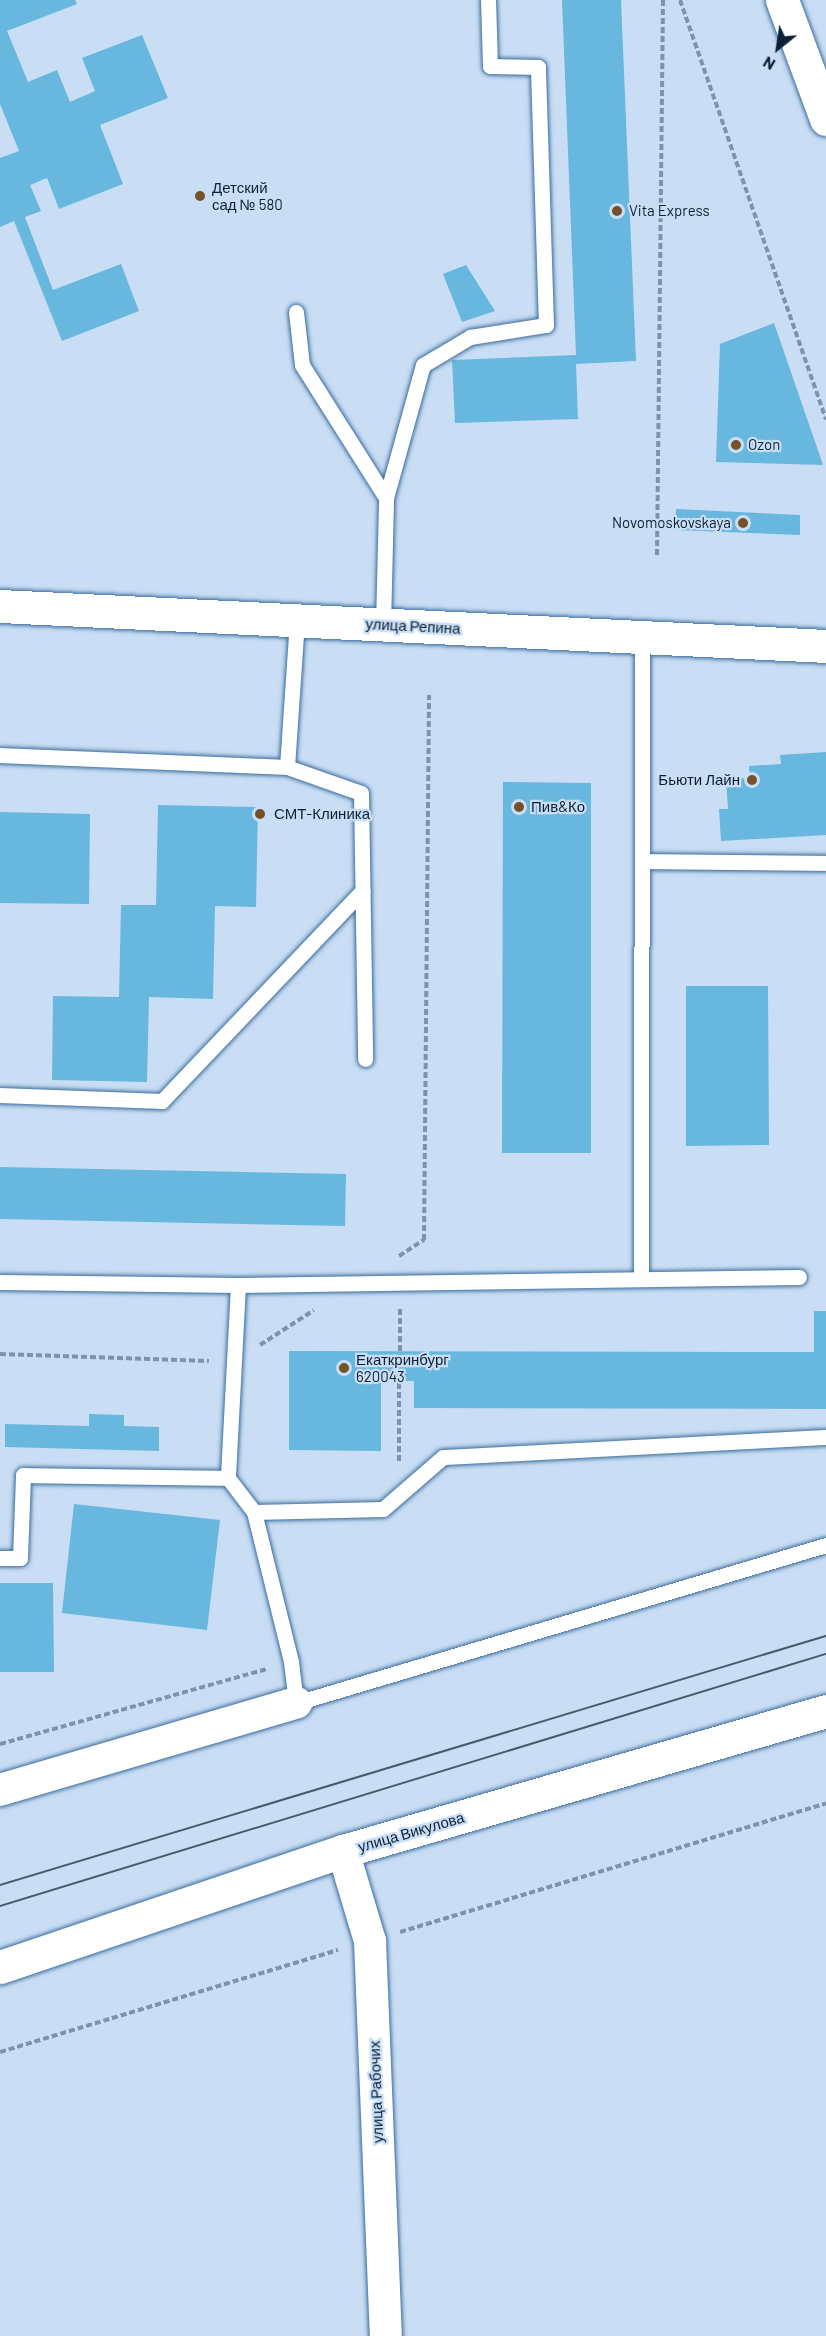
<!DOCTYPE html>
<html>
<head>
<meta charset="utf-8">
<style>
	body { margin:0 }
	#map { position:relative; width:826px; height:2336px; overflow:hidden; background:#c9def4; font-family:Barlow,sans-serif }
	div>[style] { position:absolute }
	[style*='--x'] { left:calc(var(--x)*1px); top:calc(var(--y)*1px); width:calc(var(--w)*1px); rotate:calc(var(--a)*1deg) }
	.building>* { inset:0; background:#67b7de }
	.path>* { height:4px; margin-top:-2px; transform-origin:0; background:repeating-linear-gradient(90deg,#7e93a9 0 6px,transparent 0 9px) }
	.roads { filter:drop-shadow(0 0 2px #3a6c9d) drop-shadow(0 0 2px #3a6c9d) }
	.lane>* { height:15px; margin:-7.5px; padding:0 7.5px; transform-origin:7.5px; border-radius:7.5px; background:#fff }
	.street>* { height:32px; margin:-16px; padding:0 16px; transform-origin:16px; border-radius:16px; background:#fff }
	.secondary>* { height:33px; margin:-16.5px; padding:0 16.5px; transform-origin:16.5px; border-radius:16.5px; background:#fff }
	.tram>* { height:1.5px; margin:-0.75px; padding:0 0.75px; transform-origin:0.75px; border-radius:0.75px; background:#465b71 }
	.dots>* { width:16px; height:16px; translate:-50% -50%; box-sizing:border-box; border:3px solid #c9def4; border-radius:50% }
	span { translate:-50% -50%; white-space:nowrap; text-align:center; line-height:1.15; -webkit-text-stroke:4.5px #c9def4; paint-order:stroke }
	.poi-label { font-size:15px; color:#0c2136 }
	.left { translate:0 -50%; text-align:left }
	.right { translate:-100% -50%; text-align:right }
	.street-label { font-size:15px; color:#0c2136 }
	.north { position:absolute; left:748px; top:18px; width:60px; height:60px; -webkit-text-stroke:4px #c9def4; paint-order:stroke; rotate:210deg; font-size:16px; font-weight:700; line-height:24px; text-align:center; color:#0c2136 }
	.north::after { content:''; display:block; margin:auto; width:21px; height:27px; background:#0c2136; clip-path:polygon(50% 0,100% 100%,50% 72%,0 100%) }
</style>
</head>
<body>
<div id="map">
	<div class="building">
		<div style="clip-path:polygon(0 0,75px 0,77px 4px,7px 31px,28px 82px,57px 70px,70px 102px,95px 91px,82px 58px,142px 35px,168px 98px,100px 125px,123px 184px,59px 209px,47px 178px,30px 185px,41px 211px,25px 217px,53px 290px,121px 264px,139px 311px,62px 341px,14px 221px,0 227px,0 158px,19px 151px,0 104px)"></div>
		<div style="clip-path:polygon(562px 0,621px 0,636px 361px,576px 364px,578px 419px,455px 423px,452px 360px,576px 355px)"></div>
		<div style="clip-path:polygon(466px 265px,495px 311px,462px 322px,443px 274px)"></div>
		<div style="clip-path:polygon(774px 323px,823px 465px,716px 462px,720px 344px)"></div>
		<div style="clip-path:polygon(676px 509px,800px 515px,800px 535px,675px 530px)"></div>
		<div style="clip-path:polygon(826px 752px,826px 835px,721px 841px,719px 809px,728px 809px,726px 779px,750px 778px,749px 766px,781px 764px,780px 755px)"></div>
		<div style="clip-path:polygon(503px 782px,591px 783px,591px 1153px,502px 1153px)"></div>
		<div style="clip-path:polygon(158px 805px,258px 807px,256px 907px,215px 906px,213px 999px,149px 997px,147px 1082px,52px 1080px,53px 996px,119px 997px,121px 905px,156px 905px)"></div>
		<div style="clip-path:polygon(0 812px,90px 814px,89px 904px,0 903px)"></div>
		<div style="clip-path:polygon(686px 986px,768px 986px,769px 1145px,686px 1146px)"></div>
		<div style="clip-path:polygon(0 1167px,346px 1174px,345px 1226px,0 1219px)"></div>
		<div style="clip-path:polygon(814px 1311px,826px 1311px,826px 1409px,414px 1408px,414px 1381px,381px 1381px,381px 1451px,289px 1450px,289px 1351px,814px 1352px)"></div>
		<div style="clip-path:polygon(89px 1414px,124px 1415px,124px 1426px,159px 1427px,159px 1451px,5px 1447px,5px 1424px,89px 1426px)"></div>
		<div style="clip-path:polygon(74px 1504px,220px 1520px,207px 1630px,62px 1613px)"></div>
		<div style="clip-path:polygon(0 1583px,53px 1583px,54px 1672px,0 1672px)"></div>
	</div>
	<div class="path">
		<div style="--x:680;--y:0;--w:444;--a:70.8"></div>
		<div style="--x:657;--y:555;--w:555;--a:-89.38"></div>
		<div style="--x:399;--y:1256;--w:30;--a:-33"></div>
		<div style="--x:424;--y:1240;--w:545;--a:-89.47"></div>
		<div style="--x:260;--y:1345;--w:64;--a:-32.9"></div>
		<div style="--x:400;--y:1351;--w:43;--a:-90"></div>
		<div style="--x:0;--y:1354;--w:209;--a:1.9"></div>
		<div style="--x:399;--y:1461;--w:80;--a:-90"></div>
		<div style="--x:0;--y:1744;--w:277;--a:-15.7"></div>
		<div style="--x:400;--y:1932;--w:445;--a:-16.8"></div>
		<div style="--x:0;--y:2052;--w:353;--a:-16.8"></div>
	</div>
	<div class="roads">
		<div class="lane">
			<div style="--x:296;--y:312;--w:53;--a:83.5"></div>
			<div style="--x:302;--y:365;--w:157;--a:57.7"></div>
			<div style="--x:297;--y:620;--w:147;--a:93.9"></div>
			<div style="--x:287;--y:767;--w:78;--a:19.4"></div>
			<div style="--x:361;--y:793;--w:266;--a:89.1"></div>
			<div style="--x:383;--y:625;--w:127;--a:-88.6"></div>
			<div style="--x:386;--y:498;--w:138;--a:-74.5"></div>
			<div style="--x:423;--y:365;--w:55;--a:-30.8"></div>
			<div style="--x:470;--y:337;--w:77;--a:-9"></div>
			<div style="--x:546;--y:325;--w:258;--a:-91.8"></div>
			<div style="--x:538;--y:67;--w:48;--a:-178.8"></div>
			<div style="--x:490;--y:66;--w:66;--a:-91.7"></div>
			<div style="--x:0;--y:755;--w:287;--a:2.4"></div>
			<div style="--x:642;--y:861;--w:184;--a:0.6"></div>
			<div style="--x:0;--y:1095;--w:162;--a:2.1"></div>
			<div style="--x:162;--y:1101;--w:291;--a:-46.4"></div>
			<div style="--x:641;--y:1279;--w:643;--a:-89.91"></div>
			<div style="--x:0;--y:1282;--w:238;--a:0.7"></div>
			<div style="--x:238;--y:1285;--w:561;--a:-0.82"></div>
			<div style="--x:238;--y:1285;--w:193;--a:93"></div>
			<div style="--x:228;--y:1478;--w:43;--a:52.6"></div>
			<div style="--x:254;--y:1512;--w:154;--a:76.1"></div>
			<div style="--x:291;--y:1662;--w:41;--a:83"></div>
			<div style="--x:296;--y:1703;--w:553;--a:-16.6"></div>
			<div style="--x:254;--y:1512;--w:129;--a:-1.3"></div>
			<div style="--x:383;--y:1509;--w:79;--a:-40.9"></div>
			<div style="--x:443;--y:1457;--w:384;--a:-3"></div>
			<div style="--x:0;--y:1558;--w:20;--a:0"></div>
			<div style="--x:20;--y:1558;--w:83;--a:-87.9"></div>
			<div style="--x:23;--y:1475;--w:205;--a:0.8"></div>
		</div>
		<div class="street">
			<div style="--x:0;--y:1790;--w:309;--a:-16.4"></div>
			<div style="--x:343;--y:1851;--w:94;--a:73.3"></div>
			<div style="--x:370;--y:1941;--w:395;--a:87.7"></div>
		</div>
		<div class="secondary">
			<div style="--x:782;--y:0;--w:127;--a:69.7"></div>
			<div style="--x:0;--y:606;--w:827;--a:2.77"></div>
			<div style="--x:0;--y:1967;--w:362;--a:-18.7"></div>
			<div style="--x:343;--y:1851;--w:503;--a:-16.16"></div>
		</div>
	</div>
	<div class="tram">
		<div style="--x:0;--y:1885;--w:863;--a:-16.78"></div>
		<div style="--x:0;--y:1906;--w:864;--a:-16.97"></div>
	</div>
	<div class="dots">
		<div style="left:200px;top:196px;background:#735229"></div>
		<div style="left:617px;top:211px;background:#735229"></div>
		<div style="left:736px;top:445px;background:#735229"></div>
		<div style="left:743px;top:523px;background:#735229"></div>
		<div style="left:752px;top:780px;background:#735229"></div>
		<div style="left:519px;top:807px;background:#735229"></div>
		<div style="left:260px;top:814px;background:#735229"></div>
		<div style="left:344px;top:1368px;background:#735229"></div>
	</div>
	<div class="poi-label">
		<span class="left" style="left:212px;top:196px">Детский<br>сад № 580</span>
		<span class="left" style="left:629px;top:211px">Vita Express</span>
		<span class="left" style="left:748px;top:445px">Ozon</span>
		<span class="right" style="left:731px;top:523px">Novomoskovskaya</span>
		<span class="right" style="left:740px;top:780px">Бьюти Лайн</span>
		<span class="left" style="left:531px;top:807px">Пив&amp;Ко</span>
		<span class="left" style="left:274px;top:814px">СМТ-Клиника</span>
		<span class="left" style="left:356px;top:1368px">Екаткринбург<br>620043</span>
	</div>
	<div class="street-label">
		<span style="left:413px;top:626px;rotate:3deg">улица Репина</span>
		<span style="left:411px;top:1832px;rotate:-16deg">улица Викулова</span>
		<span style="left:376px;top:2092px;rotate:-92deg">улица Рабочих</span>
	</div>
	<div class="north">N</div>
</div>
</body>
</html>
